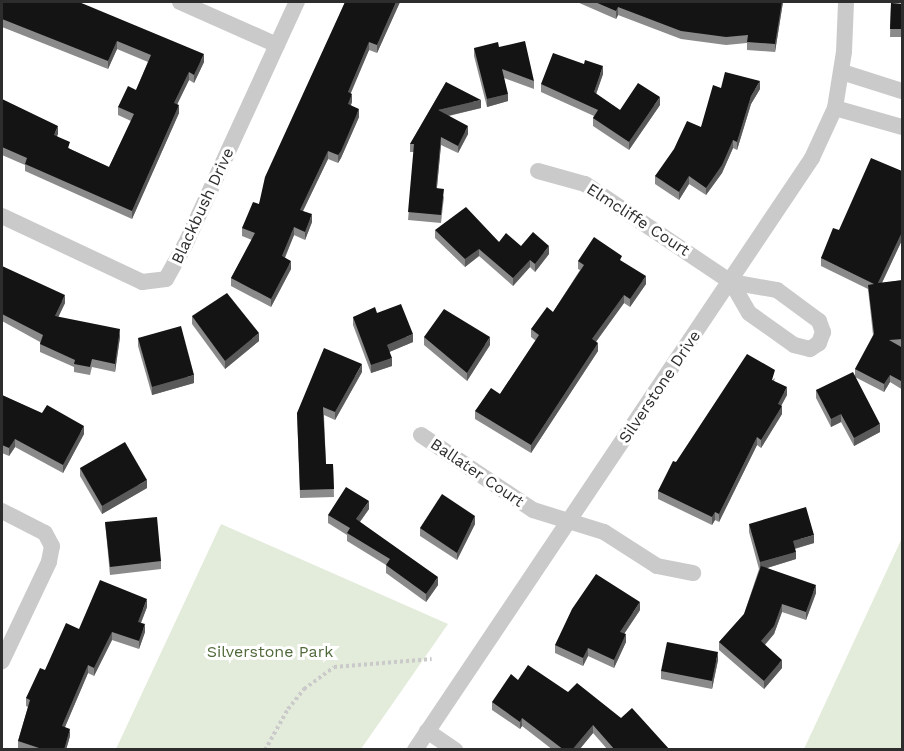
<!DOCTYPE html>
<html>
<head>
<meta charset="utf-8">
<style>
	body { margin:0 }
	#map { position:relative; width:904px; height:751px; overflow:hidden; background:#fff; font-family:"Work Sans",sans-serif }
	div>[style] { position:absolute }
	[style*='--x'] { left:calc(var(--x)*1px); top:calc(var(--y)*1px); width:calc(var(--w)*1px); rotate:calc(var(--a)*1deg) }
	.green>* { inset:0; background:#e3ebda }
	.path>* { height:4px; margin-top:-2px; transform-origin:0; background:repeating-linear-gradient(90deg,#cacaca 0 3px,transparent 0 6px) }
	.minor>* { height:16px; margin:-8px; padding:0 8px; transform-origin:8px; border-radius:8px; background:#cacaca }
	.wall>* { inset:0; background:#8a8a8a }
	.shaded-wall>* { inset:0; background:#5a5a5a }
	.building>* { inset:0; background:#141414 }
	span { translate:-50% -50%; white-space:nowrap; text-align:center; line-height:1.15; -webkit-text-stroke:6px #fff; paint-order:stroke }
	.street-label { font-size:16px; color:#2d2d2d }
	.park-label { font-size:16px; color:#50693a }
	.frame { position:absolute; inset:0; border:3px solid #2d2d2d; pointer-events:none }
</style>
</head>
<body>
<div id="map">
	<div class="green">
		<div style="clip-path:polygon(221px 524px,448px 624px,361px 749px,116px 749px)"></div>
		<div style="clip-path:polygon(902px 538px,902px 749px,804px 749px)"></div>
	</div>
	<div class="path">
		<div style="--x:265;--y:750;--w:47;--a:-60.7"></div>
		<div style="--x:288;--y:709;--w:26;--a:-51"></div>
		<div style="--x:304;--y:689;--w:37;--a:-36"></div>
		<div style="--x:334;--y:667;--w:98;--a:-4.7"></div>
	</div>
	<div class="minor">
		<div style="--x:180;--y:2;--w:106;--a:23.9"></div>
		<div style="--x:842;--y:72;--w:63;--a:17.6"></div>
		<div style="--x:835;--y:108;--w:70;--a:15.8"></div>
		<div style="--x:538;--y:171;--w:49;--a:15.5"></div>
		<div style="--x:585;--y:184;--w:176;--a:33.9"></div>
		<div style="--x:2;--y:216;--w:155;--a:25.2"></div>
		<div style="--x:142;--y:282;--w:24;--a:-7"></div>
		<div style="--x:166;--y:279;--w:39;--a:-61"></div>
		<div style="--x:185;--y:245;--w:268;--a:-65.3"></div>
		<div style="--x:731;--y:282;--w:47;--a:9.9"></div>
		<div style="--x:777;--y:290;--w:52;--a:36.4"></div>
		<div style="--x:819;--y:321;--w:12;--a:70"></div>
		<div style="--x:823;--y:332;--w:12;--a:110"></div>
		<div style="--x:819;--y:343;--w:11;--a:146"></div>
		<div style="--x:810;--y:349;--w:16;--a:-166"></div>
		<div style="--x:794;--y:345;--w:55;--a:-144.6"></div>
		<div style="--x:749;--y:313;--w:36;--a:-120"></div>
		<div style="--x:421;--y:435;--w:135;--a:33.8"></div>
		<div style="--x:533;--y:510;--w:74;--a:17.2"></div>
		<div style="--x:604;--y:532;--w:63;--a:32.7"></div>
		<div style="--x:657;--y:566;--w:37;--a:11"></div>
		<div style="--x:2;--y:511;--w:48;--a:27.1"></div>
		<div style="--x:45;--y:533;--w:15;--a:62"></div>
		<div style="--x:52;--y:546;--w:16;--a:101"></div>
		<div style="--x:49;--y:562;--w:110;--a:115.4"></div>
		<div style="--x:427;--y:731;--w:34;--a:34"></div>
		<div style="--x:415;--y:750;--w:713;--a:-56.15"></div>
		<div style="--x:812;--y:158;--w:55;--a:-65.3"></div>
		<div style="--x:835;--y:108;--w:57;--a:-80.9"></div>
		<div style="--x:844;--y:52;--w:50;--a:-87.7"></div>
	</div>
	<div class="wall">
		<div style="clip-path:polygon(2px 2px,204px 62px,194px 83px,189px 80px,177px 104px,179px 113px,132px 219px,25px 171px,25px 165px,2px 155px,2px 99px,58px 134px,57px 136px,70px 149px,109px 167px,131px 121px,118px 115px,118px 107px,136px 90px,148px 62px,117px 49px,108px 69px,2px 27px)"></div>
		<div style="clip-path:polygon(345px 2px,400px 2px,377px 53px,369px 50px,350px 93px,352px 102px,351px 105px,359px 117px,341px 158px,338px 163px,328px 159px,303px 211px,312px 222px,305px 240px,294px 235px,285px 258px,291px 269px,271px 307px,231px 286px,231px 278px,252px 240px,242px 236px,242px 228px,259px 204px)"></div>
		<div style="clip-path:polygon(577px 2px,783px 2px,775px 52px,747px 50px,747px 43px,726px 45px,681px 39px,618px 15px,616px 19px)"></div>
		<div style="clip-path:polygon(891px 3px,903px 4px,903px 37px,890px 37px)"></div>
		<div style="clip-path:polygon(499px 47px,534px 81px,534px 89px,504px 78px,508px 101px,487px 107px,474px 56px,474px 48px)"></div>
		<div style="clip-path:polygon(603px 74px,596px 94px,620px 110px,660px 105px,629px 150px,593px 126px,593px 118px,594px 116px,541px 92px,541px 84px)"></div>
		<div style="clip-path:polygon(446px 82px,481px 108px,449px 116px,468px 134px,458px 153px,441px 145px,437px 188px,444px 197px,441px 223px,408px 220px,414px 152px,410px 152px,410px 144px)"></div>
		<div style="clip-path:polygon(721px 88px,760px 89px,751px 104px,737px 150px,733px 148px,722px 173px,706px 195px,689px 184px,679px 200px,655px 184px,655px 176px,701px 127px)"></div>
		<div style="clip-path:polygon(902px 171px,903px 238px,882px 283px,903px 280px,903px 346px,900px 347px,903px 348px,903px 390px,890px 382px,884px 392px,855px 377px,880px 432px,854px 446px,841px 422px,831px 427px,816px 398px,816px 390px,855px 377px,855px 369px,873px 335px,868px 289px,821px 266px,821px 258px,839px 230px)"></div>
		<div style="clip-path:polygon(435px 230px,521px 246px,549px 254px,535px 272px,530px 267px,513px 286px,479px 256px,465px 267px,435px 238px)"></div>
		<div style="clip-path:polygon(578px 261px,622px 262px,646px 284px,630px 307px,624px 303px,596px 342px,598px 351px,531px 453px,475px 419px,475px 411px,500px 394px,536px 341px,531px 337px,531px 329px,553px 312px,580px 270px,578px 269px)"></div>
		<div style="clip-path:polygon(2px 266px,65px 303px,58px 317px,120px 337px,115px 372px,92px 367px,90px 375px,74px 372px,74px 367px,40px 352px,40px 342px,2px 321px)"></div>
		<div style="clip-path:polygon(377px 313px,413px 342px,389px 352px,392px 366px,371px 373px,353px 325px,353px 317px)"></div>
		<div style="clip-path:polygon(192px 316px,259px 341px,225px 369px,192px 324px)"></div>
		<div style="clip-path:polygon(424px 337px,490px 345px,467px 381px,424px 345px)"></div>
		<div style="clip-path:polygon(138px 338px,194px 383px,152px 395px,138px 346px)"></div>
		<div style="clip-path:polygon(362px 372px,335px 420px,324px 415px,326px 464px,333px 464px,334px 497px,300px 498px,297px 413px)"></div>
		<div style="clip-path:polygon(775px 378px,774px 381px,787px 395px,781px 405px,782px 414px,761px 448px,757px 445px,719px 522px,715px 520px,712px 525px,658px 499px,658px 491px,676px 462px)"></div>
		<div style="clip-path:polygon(2px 395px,84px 434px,63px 473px,15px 447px,9px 456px,2px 453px)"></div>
		<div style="clip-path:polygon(80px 468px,147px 488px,102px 514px,80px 476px)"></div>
		<div style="clip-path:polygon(369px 509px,360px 522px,438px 585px,426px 602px,386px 573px,386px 565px,347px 541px,347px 535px,328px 523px,328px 515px)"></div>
		<div style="clip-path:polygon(105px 522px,161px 561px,161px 569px,110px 575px)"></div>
		<div style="clip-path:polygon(475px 524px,457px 560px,420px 536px,420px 528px)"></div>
		<div style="clip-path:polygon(749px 524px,814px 543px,795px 549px,796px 559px,767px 568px,816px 593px,806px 620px,782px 612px,774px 634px,765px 645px,782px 668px,764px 689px,719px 650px,719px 642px,744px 614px,759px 569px,749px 532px)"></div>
		<div style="clip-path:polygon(147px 607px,141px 623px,145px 632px,139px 649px,112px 640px,94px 676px,88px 673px,65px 727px,70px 736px,66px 750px,18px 749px,18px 741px,28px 707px,26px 706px,26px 698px,45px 670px)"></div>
		<div style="clip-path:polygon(640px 610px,624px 634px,626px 642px,614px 668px,588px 656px,583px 666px,555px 653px,555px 645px)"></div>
		<div style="clip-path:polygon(718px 660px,712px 689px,661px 679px,661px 671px)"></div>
		<div style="clip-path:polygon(518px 680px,568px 692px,621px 718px,670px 750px,608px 750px,593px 733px,579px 750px,553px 750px,522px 726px,520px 729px,492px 710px,492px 702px)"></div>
	</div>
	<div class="shaded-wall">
		<div style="clip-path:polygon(396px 2px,400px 2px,377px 53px,377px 45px)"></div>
		<div style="clip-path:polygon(782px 2px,783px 2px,775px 52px,775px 44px)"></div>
		<div style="clip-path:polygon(618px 7px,618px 15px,616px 19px,616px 11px)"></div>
		<div style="clip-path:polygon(117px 41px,117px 49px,108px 69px,108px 61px)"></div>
		<div style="clip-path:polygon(369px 42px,369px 50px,348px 100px,348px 92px)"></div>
		<div style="clip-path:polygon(204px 54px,204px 62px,194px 83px,194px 75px)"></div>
		<div style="clip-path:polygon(603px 66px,603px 74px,594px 100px,594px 92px)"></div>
		<div style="clip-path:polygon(189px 72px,189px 80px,174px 111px,174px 103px)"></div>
		<div style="clip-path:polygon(760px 81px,760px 89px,751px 104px,737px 150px,737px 142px,751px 96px)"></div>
		<div style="clip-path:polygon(352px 94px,352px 102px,348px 112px,348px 104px)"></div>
		<div style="clip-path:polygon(508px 94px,508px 101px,487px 107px,487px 99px)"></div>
		<div style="clip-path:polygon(660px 97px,660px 105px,629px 150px,629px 142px)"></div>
		<div style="clip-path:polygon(481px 100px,481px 108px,438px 118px,438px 110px)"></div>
		<div style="clip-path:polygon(179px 105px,179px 113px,132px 219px,132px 211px)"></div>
		<div style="clip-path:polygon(359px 109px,359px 117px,341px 158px,338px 163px,338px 155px)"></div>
		<div style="clip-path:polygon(58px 126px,58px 134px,54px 142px,54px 135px)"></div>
		<div style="clip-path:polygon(468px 126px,468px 134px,458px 153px,458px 146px)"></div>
		<div style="clip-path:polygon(441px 137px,441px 145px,436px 196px,436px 188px)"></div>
		<div style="clip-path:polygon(733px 140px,733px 148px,722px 173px,706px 195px,706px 188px)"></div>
		<div style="clip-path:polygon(328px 151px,328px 159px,300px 217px,300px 210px)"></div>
		<div style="clip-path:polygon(689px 176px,689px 184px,679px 200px,679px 192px)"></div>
		<div style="clip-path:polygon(312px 214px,312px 222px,305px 240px,305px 232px)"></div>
		<div style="clip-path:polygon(294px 227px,294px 235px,282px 264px,282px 256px)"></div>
		<div style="clip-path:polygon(903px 230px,903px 238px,878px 291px,878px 283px)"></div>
		<div style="clip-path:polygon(549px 246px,549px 254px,535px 272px,535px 264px)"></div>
		<div style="clip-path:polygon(479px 249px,479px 256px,465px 267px,465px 259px)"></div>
		<div style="clip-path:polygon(530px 260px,530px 267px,513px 286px,513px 278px)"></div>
		<div style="clip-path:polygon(291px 261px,291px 269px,271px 307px,271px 299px)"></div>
		<div style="clip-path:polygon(646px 276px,646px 284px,630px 307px,630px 299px)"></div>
		<div style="clip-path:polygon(65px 295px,65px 303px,55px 324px,55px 316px)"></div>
		<div style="clip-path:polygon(624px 295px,624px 303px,592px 347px,592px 339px)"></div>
		<div style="clip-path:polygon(120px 329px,120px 337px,115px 372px,115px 364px)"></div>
		<div style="clip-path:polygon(259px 333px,259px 341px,225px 369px,225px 361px)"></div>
		<div style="clip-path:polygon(413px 334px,413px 342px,387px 353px,387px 345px)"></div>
		<div style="clip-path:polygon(490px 337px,490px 345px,467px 381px,467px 373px)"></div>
		<div style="clip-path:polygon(598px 343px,598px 351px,531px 453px,531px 445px)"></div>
		<div style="clip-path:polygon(392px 358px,392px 366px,371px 373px,371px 365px)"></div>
		<div style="clip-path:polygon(362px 364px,362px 372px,335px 420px,335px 412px)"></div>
		<div style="clip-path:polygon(194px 375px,194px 383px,152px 395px,152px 387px)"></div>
		<div style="clip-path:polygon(890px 375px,890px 382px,884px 392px,884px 384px)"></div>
		<div style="clip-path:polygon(787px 387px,787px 395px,778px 412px,778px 404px)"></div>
		<div style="clip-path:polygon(782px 406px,782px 414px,761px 448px,761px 440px)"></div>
		<div style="clip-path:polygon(841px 414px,841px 422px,831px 427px,831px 419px)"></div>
		<div style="clip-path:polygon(880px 424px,880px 432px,854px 446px,854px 438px)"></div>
		<div style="clip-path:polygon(84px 426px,84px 434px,63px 473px,63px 465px)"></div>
		<div style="clip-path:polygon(757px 437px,757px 445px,719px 522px,719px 514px)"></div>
		<div style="clip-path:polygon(15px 439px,15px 447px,9px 456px,9px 448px)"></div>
		<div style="clip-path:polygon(147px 480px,147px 488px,102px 514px,102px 506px)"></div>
		<div style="clip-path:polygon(369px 501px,369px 509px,356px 527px,356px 519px)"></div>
		<div style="clip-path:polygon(715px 512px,715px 520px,712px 525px,712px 517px)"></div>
		<div style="clip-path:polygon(475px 516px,475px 524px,457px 560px,457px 553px)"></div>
		<div style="clip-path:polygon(814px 535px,814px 543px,793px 549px,793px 541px)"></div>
		<div style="clip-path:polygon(796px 552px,796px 559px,760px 570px,760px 562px)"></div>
		<div style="clip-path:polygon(438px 577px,438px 585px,426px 602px,426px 594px)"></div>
		<div style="clip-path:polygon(816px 585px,816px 593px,806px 620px,806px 612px)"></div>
		<div style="clip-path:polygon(147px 599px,147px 607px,138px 630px,138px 622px)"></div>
		<div style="clip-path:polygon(640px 602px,640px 610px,620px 640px,620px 632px)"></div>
		<div style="clip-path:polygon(782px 604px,782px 612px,774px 634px,761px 649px,761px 641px)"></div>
		<div style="clip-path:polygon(145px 624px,145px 632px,139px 649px,139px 641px)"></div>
		<div style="clip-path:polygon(112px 632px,112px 640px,94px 676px,94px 668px)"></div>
		<div style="clip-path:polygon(626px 634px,626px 642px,614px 668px,614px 660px)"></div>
		<div style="clip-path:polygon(588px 648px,588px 656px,583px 666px,583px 658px)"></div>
		<div style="clip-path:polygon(718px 652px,718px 660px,712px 689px,712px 681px)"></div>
		<div style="clip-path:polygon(782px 660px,782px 668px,764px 689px,764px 681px)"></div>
		<div style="clip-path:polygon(88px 665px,88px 673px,62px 734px,62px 726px)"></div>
		<div style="clip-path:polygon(522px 718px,522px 726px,520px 729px,520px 722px)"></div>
		<div style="clip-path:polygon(593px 725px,593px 733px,579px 750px,572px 750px)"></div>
		<div style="clip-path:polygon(70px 729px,70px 736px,66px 750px,64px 750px)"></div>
	</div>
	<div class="building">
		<div style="clip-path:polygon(2px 2px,79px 2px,204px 54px,194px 75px,189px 72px,174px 103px,179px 105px,132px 211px,25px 164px,27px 158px,2px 147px,2px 99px,58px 126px,54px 135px,70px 142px,68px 148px,109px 167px,134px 114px,118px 107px,128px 86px,136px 90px,151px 55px,117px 41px,108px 61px,2px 19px)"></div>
		<div style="clip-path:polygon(345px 2px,396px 2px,377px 45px,369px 42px,348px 92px,352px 94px,348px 104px,359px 109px,341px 151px,338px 155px,328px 151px,300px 210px,312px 214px,305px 232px,294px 227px,282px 256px,291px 261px,271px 299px,231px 278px,255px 233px,242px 228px,253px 202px,259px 204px,265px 177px)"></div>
		<div style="clip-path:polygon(595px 2px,782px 2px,775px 44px,747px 42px,748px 35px,726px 37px,681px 31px,618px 7px,616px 11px)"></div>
		<div style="clip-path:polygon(891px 3px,903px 4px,903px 29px,890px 29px)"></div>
		<div style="clip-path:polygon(525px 41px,534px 81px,502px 69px,508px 94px,487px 99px,474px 48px,498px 42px,499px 47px)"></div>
		<div style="clip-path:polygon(553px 53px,584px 64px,585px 60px,603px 66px,594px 92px,620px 110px,638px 83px,660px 97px,629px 142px,593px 118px,598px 110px,541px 84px)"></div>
		<div style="clip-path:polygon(725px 72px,760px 81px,751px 96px,737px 142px,733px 140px,722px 165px,706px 188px,689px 176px,679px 192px,655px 176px,674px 149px,687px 121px,701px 127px,713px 85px,721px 88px)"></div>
		<div style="clip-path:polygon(446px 82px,481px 100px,438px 110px,468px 126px,458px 146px,441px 137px,436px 188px,444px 189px,441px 215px,408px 212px,414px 144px,410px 144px)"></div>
		<div style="clip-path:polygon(871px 158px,902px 171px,901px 176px,903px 177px,903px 230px,878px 283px,903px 280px,903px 339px,889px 340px,903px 348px,903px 382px,890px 375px,884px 384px,855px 369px,874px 334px,868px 285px,874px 284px,821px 258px,833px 228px,839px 230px)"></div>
		<div style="clip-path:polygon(466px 207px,499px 242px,506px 233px,521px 246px,533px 232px,549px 246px,535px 264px,530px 260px,513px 278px,479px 249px,465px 259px,435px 230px)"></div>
		<div style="clip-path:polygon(594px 237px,622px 256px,620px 260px,646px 276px,630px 299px,624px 295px,592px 339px,598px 343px,531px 445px,475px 411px,491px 388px,500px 394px,539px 335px,531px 329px,547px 307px,553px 312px,584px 265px,578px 261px)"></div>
		<div style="clip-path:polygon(2px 266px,65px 295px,55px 316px,120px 329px,115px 364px,92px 359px,90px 367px,74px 364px,75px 360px,40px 344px,43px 335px,2px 314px)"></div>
		<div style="clip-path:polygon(227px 293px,259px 333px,225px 361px,192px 316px)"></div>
		<div style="clip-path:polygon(401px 304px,413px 334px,387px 345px,392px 358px,371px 365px,353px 317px,375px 307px,377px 313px)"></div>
		<div style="clip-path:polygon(444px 309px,490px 337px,467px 373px,424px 337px)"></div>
		<div style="clip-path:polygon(181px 326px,194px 375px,152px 387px,138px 338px)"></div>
		<div style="clip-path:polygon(324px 348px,362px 364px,335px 412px,323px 407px,326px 464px,333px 464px,334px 489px,300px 490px,297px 413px)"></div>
		<div style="clip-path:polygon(747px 354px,775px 370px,772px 380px,787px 387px,778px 404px,782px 406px,761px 440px,757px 437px,719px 514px,715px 512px,712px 517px,658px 491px,673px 461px,676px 462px)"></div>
		<div style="clip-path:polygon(853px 372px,880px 424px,854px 438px,841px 414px,831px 419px,816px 390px)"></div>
		<div style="clip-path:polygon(2px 395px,42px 413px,47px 405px,84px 426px,63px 465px,15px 439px,9px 448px,2px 445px)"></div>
		<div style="clip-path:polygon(125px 442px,147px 480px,102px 506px,80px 468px)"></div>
		<div style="clip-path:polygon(346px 487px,369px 501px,356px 519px,438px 577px,426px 594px,386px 565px,390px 559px,347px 533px,353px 523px,350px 528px,328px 515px)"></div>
		<div style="clip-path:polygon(442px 494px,475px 516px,457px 553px,420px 528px)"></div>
		<div style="clip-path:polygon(806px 507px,814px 535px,793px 541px,796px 552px,760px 562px,749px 524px)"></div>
		<div style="clip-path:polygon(157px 517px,161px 561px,110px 567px,105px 522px)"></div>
		<div style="clip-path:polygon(761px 566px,816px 585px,806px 612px,782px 604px,774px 626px,761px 641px,782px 660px,764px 681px,719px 642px,744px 614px)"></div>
		<div style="clip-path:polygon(596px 574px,640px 602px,620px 632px,626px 634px,614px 660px,588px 648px,583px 658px,555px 645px,572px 609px)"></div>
		<div style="clip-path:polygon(100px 580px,147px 599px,138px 622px,145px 624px,139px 641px,112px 632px,94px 668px,88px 665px,62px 726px,70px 729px,64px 750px,45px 750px,18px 741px,30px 700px,26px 698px,40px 668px,45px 670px,66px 623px,79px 629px)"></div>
		<div style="clip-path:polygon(667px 642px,718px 652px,712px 681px,661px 671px)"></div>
		<div style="clip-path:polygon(528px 665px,568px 692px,577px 683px,621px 718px,632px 708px,670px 750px,615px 750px,593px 725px,572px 750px,564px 750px,522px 718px,520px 722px,492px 702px,511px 674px,518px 680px)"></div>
	</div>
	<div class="street-label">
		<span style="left:203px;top:206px;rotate:-65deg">Blackbush Drive</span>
		<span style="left:638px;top:220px;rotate:33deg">Elmcliffe Court</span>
		<span style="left:660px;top:387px;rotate:-56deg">Silverstone Drive</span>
		<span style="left:477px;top:473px;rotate:34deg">Ballater Court</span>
	</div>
	<div class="park-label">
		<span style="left:270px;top:652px">Silverstone Park</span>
	</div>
	<div class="frame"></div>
</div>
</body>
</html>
